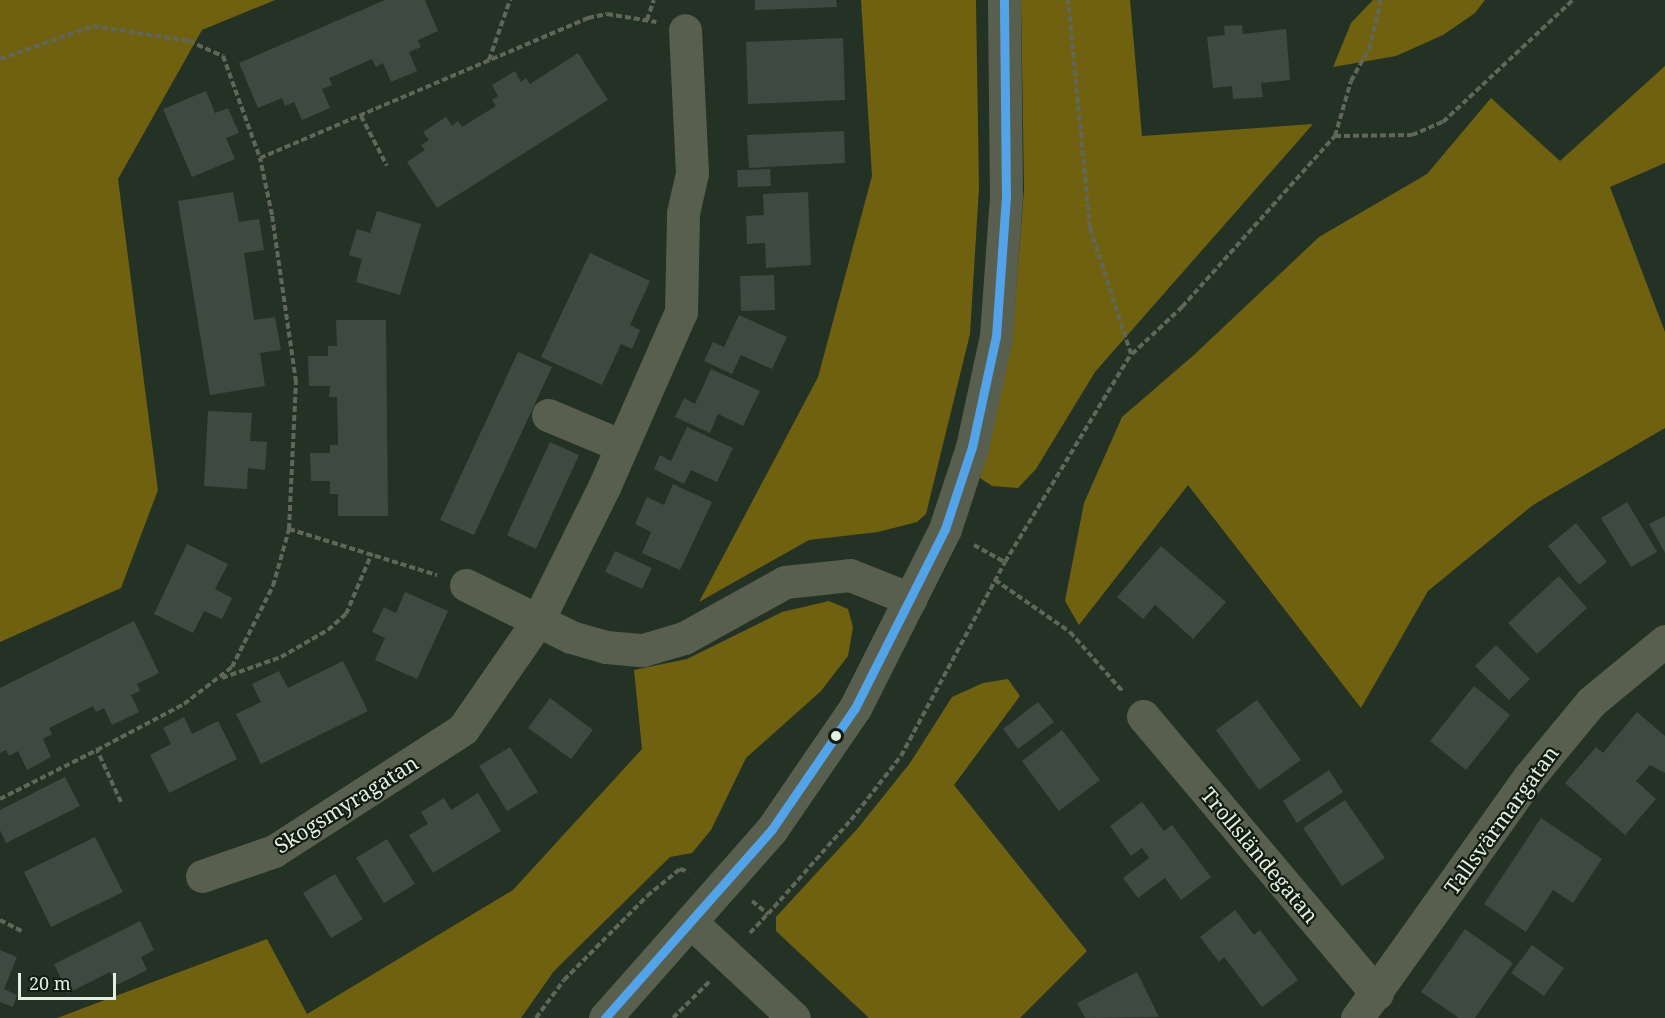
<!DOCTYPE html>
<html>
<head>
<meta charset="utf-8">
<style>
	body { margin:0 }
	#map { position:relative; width:1665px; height:1018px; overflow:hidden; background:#243125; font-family:"Noto Serif",serif }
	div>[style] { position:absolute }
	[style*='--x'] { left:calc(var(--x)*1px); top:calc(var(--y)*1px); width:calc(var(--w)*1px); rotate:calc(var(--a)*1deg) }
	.forest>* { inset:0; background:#706111 }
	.building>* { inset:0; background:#3d4a42 }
	.path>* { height:4px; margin-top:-2px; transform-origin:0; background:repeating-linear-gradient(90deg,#606759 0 6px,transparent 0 9px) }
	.minor>* { height:33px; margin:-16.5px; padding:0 16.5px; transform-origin:16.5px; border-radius:16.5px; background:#595f4e }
	.bus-1>* { height:9px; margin:-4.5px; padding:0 4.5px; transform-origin:4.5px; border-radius:4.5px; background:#53a3e8 }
	.dots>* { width:16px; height:16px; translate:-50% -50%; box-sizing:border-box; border:3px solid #111b11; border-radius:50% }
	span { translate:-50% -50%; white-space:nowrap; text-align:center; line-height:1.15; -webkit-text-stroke:4.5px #111b11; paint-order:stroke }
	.street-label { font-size:21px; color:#e2f0e2 }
	.scale { position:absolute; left:18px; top:973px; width:98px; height:27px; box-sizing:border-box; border:3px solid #e2f0e2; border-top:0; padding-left:8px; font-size:18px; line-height:21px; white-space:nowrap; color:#e2f0e2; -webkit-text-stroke:4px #111b11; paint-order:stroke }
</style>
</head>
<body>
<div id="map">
	<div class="forest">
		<div style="clip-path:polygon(0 0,275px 0,202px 30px,118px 179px,158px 490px,121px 588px,0 642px)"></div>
		<div style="clip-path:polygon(861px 0,976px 0,979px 188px,970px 334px,926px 514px,917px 522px,878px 532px,809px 540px,699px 602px,818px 377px,872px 176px)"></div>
		<div style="clip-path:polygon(1021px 0,1130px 0,1142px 136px,1313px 124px,1095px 372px,1036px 469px,1018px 488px,992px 486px,980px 478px,1012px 342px,1024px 190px)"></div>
		<div style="clip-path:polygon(1373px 0,1485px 0,1475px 13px,1443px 35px,1396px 56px,1333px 67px,1351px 23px)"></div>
		<div style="clip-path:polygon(1665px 66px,1665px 163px,1610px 187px,1665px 332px,1665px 428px,1533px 505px,1428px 591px,1361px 708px,1188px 485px,1079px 625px,1065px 601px,1084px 503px,1122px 417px,1195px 354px,1319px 237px,1427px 174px,1491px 98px,1560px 161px)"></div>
		<div style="clip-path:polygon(829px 601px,848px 609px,853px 627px,848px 656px,821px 691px,746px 758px,711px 830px,692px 853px,670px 857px,554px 971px,521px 1018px,57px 1018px,267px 939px,307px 1014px,513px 890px,642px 749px,634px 670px,687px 659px,782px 612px)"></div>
		<div style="clip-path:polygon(1008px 679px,1020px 696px,954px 785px,1087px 951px,1020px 1018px,869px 1018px,776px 931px,776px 917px,858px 828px,910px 763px,952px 697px,983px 683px)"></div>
	</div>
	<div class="building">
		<div style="clip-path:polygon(385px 0,425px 0,438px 31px,418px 40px,421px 47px,409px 52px,417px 71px,391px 82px,383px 63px,376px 67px,372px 59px,329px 78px,332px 85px,322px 89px,330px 108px,302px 120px,294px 102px,285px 106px,282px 98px,258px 108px,239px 63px)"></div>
		<div style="clip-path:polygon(755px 0,836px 0,837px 7px,755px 10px)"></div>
		<div style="clip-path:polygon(1242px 25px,1243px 34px,1286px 29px,1290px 80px,1261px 83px,1263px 97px,1233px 99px,1232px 86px,1213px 88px,1207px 37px,1225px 35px,1224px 26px)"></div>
		<div style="clip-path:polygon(843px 38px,845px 100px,748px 104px,746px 42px)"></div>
		<div style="clip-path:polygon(578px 53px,608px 100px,437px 208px,407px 162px,425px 150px,421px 145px,429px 140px,423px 132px,446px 117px,452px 126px,458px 121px,462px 127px,496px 106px,492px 100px,498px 96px,492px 85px,515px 71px,521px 82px,526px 78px,530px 84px)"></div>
		<div style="clip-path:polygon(206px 91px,215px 113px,228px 108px,239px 133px,226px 138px,235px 159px,192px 177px,163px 109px)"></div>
		<div style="clip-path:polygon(844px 131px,845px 163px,749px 168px,747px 135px)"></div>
		<div style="clip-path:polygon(770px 169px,771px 186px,738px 187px,737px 170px)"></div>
		<div style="clip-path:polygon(233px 192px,239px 222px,259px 219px,264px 250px,244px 253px,254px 320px,275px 317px,281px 350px,260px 353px,265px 386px,210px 395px,178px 201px)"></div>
		<div style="clip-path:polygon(808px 192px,811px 265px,766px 268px,765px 243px,747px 244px,746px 216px,764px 215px,763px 194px)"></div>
		<div style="clip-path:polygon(377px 211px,421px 224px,400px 295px,356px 282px,362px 259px,349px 255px,357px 229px,370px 233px)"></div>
		<div style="clip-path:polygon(590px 253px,650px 281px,630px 325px,640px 330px,632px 349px,621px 344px,602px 385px,541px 357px)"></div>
		<div style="clip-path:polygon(774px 275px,775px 310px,741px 311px,740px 276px)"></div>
		<div style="clip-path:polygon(739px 315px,787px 337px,772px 369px,741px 355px,732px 374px,704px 361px,713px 342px,724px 347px)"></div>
		<div style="clip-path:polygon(336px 320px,386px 320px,388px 516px,338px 516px,338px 494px,330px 494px,330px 481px,311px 481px,310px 453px,330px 453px,330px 445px,338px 445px,337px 397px,329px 397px,330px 386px,309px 386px,308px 356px,328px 356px,328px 346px,337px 346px)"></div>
		<div style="clip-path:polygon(518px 352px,552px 367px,474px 535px,440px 520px)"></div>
		<div style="clip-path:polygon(711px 369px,760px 391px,743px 426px,718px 414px,710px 433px,675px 417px,684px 398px,695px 404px)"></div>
		<div style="clip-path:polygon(208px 411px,252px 413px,250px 441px,267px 442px,265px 470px,248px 468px,247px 489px,204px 486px)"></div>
		<div style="clip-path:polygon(687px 427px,733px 448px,717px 482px,691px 470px,684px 484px,654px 469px,660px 455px,671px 461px)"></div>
		<div style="clip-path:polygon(550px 442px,579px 455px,536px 549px,507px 535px)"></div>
		<div style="clip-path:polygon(673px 484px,712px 502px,680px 570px,642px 553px,651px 532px,635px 524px,647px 497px,664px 505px)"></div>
		<div style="clip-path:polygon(1627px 502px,1657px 552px,1631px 567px,1601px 518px)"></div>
		<div style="clip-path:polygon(1665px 516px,1665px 553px,1649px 524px)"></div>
		<div style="clip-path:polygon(1576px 523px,1607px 562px,1579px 585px,1548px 546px)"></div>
		<div style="clip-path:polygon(187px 544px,228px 564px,215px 589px,232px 598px,222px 619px,204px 611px,193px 633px,154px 614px)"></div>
		<div style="clip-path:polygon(1161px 546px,1226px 602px,1193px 639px,1155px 605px,1143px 619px,1117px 597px)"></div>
		<div style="clip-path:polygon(615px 551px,652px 568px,642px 589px,605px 572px)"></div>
		<div style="clip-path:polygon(1559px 576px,1587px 608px,1537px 654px,1508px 623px)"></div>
		<div style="clip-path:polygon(405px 592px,448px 611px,417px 679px,375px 660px,385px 638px,372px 632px,384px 607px,396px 613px)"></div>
		<div style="clip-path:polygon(134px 621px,159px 673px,137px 684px,140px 691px,131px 695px,139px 712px,112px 725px,104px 708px,96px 712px,93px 706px,49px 728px,52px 734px,43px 739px,51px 757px,27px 770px,18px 751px,9px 756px,6px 750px,0 753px,0 688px)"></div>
		<div style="clip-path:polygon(1496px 645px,1530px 679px,1509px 700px,1475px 666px)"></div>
		<div style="clip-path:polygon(343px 661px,368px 711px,261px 764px,236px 714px,261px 702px,252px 684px,279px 671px,288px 688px)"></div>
		<div style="clip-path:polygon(1474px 686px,1510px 715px,1466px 770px,1430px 741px)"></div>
		<div style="clip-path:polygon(550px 698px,593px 730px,571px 759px,528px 728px)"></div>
		<div style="clip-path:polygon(1257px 700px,1301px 760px,1259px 790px,1216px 730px)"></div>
		<div style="clip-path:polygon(1038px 702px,1054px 722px,1018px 749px,1003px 729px)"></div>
		<div style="clip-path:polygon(1637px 712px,1665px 736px,1665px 773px,1650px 765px,1636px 781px,1656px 799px,1625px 835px,1565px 783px,1596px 747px,1603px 753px)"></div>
		<div style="clip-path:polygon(184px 717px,192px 734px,218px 721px,237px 759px,169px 793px,150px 755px,171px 744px,163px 728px)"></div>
		<div style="clip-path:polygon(1062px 730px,1100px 780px,1059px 811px,1022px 761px)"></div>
		<div style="clip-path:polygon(510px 747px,538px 792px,507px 811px,479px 766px)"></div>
		<div style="clip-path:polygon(1329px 770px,1343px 792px,1297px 823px,1283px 801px)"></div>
		<div style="clip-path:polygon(65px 777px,80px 806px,6px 843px,0 830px,0 810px)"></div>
		<div style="clip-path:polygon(478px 793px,501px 831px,433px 873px,409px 835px,428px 824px,421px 812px,444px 798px,451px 810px)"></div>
		<div style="clip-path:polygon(1345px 800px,1385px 858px,1342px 886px,1303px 828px)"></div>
		<div style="clip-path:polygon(1142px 802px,1164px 831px,1172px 825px,1211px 877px,1181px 900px,1165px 878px,1138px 898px,1123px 878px,1149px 858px,1142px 848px,1131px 856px,1110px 826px)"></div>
		<div style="clip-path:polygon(1541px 818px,1602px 859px,1573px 903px,1553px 890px,1526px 932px,1484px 904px)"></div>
		<div style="clip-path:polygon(95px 837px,123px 892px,51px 927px,24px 872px)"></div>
		<div style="clip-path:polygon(387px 839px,415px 884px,384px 903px,356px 858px)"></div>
		<div style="clip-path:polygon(335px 874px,363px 919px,331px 938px,303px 893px)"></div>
		<div style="clip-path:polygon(1235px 910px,1254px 935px,1260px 930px,1298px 980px,1262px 1007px,1224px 957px,1219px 962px,1200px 937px)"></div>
		<div style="clip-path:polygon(140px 921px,154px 950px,141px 957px,147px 970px,117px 985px,110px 972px,68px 993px,54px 964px)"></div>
		<div style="clip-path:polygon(1465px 929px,1513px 963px,1475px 1018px,1459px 1018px,1421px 992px)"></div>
		<div style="clip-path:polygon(1532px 945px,1564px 968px,1544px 996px,1511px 973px)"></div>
		<div style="clip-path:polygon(0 950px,17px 957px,4px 989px,17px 995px,13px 1007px,0 1002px)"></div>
		<div style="clip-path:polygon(1137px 972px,1159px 1017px,1085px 1018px,1077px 1003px)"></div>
	</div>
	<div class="path">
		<div style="--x:647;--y:20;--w:21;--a:-71"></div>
		<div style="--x:0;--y:59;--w:99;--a:-19.5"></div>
		<div style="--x:93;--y:26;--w:97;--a:8.9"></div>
		<div style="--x:189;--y:41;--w:37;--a:24"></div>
		<div style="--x:223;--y:56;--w:109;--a:70.1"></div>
		<div style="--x:489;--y:60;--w:64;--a:-70.7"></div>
		<div style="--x:361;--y:116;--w:56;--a:62.5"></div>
		<div style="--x:1335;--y:136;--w:57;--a:-73.8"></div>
		<div style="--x:1351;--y:81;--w:37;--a:-61"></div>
		<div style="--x:1369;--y:49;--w:50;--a:-76.2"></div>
		<div style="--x:1132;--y:354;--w:69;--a:-43.2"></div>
		<div style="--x:1182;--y:307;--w:229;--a:-48.2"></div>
		<div style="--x:1335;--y:136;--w:77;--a:-0.7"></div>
		<div style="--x:1412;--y:135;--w:34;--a:-23"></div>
		<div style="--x:1443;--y:122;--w:178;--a:-43.2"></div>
		<div style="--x:289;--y:529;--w:155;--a:17.3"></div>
		<div style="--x:974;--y:545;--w:35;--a:29"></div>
		<div style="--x:995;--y:580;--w:91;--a:34.7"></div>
		<div style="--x:1070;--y:632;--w:80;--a:48.5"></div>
		<div style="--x:222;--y:678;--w:63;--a:-19.6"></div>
		<div style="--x:281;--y:657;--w:54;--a:-29.9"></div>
		<div style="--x:328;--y:630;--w:24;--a:-42"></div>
		<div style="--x:346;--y:614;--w:66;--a:-66.9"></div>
		<div style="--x:0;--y:799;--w:109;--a:-26.8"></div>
		<div style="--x:121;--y:802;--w:57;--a:-114.8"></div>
		<div style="--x:97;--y:750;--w:98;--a:-27.9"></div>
		<div style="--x:184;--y:704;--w:61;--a:-37.6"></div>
		<div style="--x:232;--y:667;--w:91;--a:-63.2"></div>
		<div style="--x:273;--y:586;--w:59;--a:-74.3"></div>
		<div style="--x:289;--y:529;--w:147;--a:-87.3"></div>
		<div style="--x:296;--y:382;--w:169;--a:-98.2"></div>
		<div style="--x:272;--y:215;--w:58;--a:-101.9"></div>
		<div style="--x:260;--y:158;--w:357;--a:-23.1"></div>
		<div style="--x:588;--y:18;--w:19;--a:-12"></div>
		<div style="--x:607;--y:14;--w:50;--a:9.3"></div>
		<div style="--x:752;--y:901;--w:21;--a:39"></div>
		<div style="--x:768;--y:914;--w:125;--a:-48.6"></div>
		<div style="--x:851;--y:820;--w:81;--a:-52"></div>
		<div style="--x:901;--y:756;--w:220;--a:-61.8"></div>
		<div style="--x:1005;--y:562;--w:243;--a:-58.8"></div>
		<div style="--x:1131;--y:354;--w:133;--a:-108"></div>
		<div style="--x:1090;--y:228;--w:229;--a:-95.5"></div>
		<div style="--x:0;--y:920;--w:25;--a:27"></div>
		<div style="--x:750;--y:933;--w:26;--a:-47"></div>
		<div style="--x:536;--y:1018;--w:47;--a:-53.6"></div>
		<div style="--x:564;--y:980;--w:118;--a:-45.3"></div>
		<div style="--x:647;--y:896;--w:43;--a:-39.3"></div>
		<div style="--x:680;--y:869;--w:9;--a:18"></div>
		<div style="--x:673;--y:1018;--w:51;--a:-45"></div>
	</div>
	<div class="minor">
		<div style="--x:548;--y:415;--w:80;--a:22.7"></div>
		<div style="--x:466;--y:585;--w:117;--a:26.3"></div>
		<div style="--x:571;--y:637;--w:36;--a:16"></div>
		<div style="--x:606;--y:647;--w:37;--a:5"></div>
		<div style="--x:643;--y:650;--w:43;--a:-16.3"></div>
		<div style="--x:684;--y:638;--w:115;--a:-29"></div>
		<div style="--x:785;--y:582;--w:65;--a:-6.1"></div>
		<div style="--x:850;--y:575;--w:65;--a:21.8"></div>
		<div style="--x:1143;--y:716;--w:363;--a:49.9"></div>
		<div style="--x:202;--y:876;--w:76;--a:-19.1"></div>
		<div style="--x:274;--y:851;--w:225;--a:-32.8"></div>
		<div style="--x:463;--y:729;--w:130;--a:-55.3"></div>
		<div style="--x:537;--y:622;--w:151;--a:-63.6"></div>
		<div style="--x:604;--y:487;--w:191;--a:-66.3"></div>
		<div style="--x:681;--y:312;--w:99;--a:-88.8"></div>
		<div style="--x:683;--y:213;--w:41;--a:-77.3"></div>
		<div style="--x:692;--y:173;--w:143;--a:-92.8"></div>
		<div style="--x:692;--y:923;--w:139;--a:43"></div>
		<div style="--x:605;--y:1018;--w:252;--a:-48.5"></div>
		<div style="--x:772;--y:829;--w:147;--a:-55.6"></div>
		<div style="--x:855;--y:708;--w:200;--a:-63.3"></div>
		<div style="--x:945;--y:529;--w:86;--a:-71.8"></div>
		<div style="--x:972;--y:447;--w:114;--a:-77.8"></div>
		<div style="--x:996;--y:336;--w:139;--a:-85.9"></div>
		<div style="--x:1006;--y:197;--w:197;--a:-90.6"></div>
		<div style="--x:1357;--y:1018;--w:296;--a:-54.5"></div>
		<div style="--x:1529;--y:777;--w:97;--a:-50.4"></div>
		<div style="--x:1591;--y:702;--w:96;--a:-39.5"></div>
	</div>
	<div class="bus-1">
		<div style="--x:605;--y:1018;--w:252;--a:-48.5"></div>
		<div style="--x:772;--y:829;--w:147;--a:-55.6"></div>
		<div style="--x:855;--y:708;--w:200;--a:-63.3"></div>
		<div style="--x:945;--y:529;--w:86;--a:-71.8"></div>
		<div style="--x:972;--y:447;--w:114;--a:-77.8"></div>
		<div style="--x:996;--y:336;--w:139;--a:-85.9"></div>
		<div style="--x:1006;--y:197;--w:197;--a:-90.6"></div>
	</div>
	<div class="dots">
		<div style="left:836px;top:736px;background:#e2f0e2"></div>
	</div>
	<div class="street-label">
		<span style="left:346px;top:804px;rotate:-32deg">Skogsmyragatan</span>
		<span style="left:1501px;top:820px;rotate:-54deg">Tallsvärmargatan</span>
		<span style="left:1260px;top:855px;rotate:50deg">Trollsländegatan</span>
	</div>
	<div class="scale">20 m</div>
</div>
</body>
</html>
